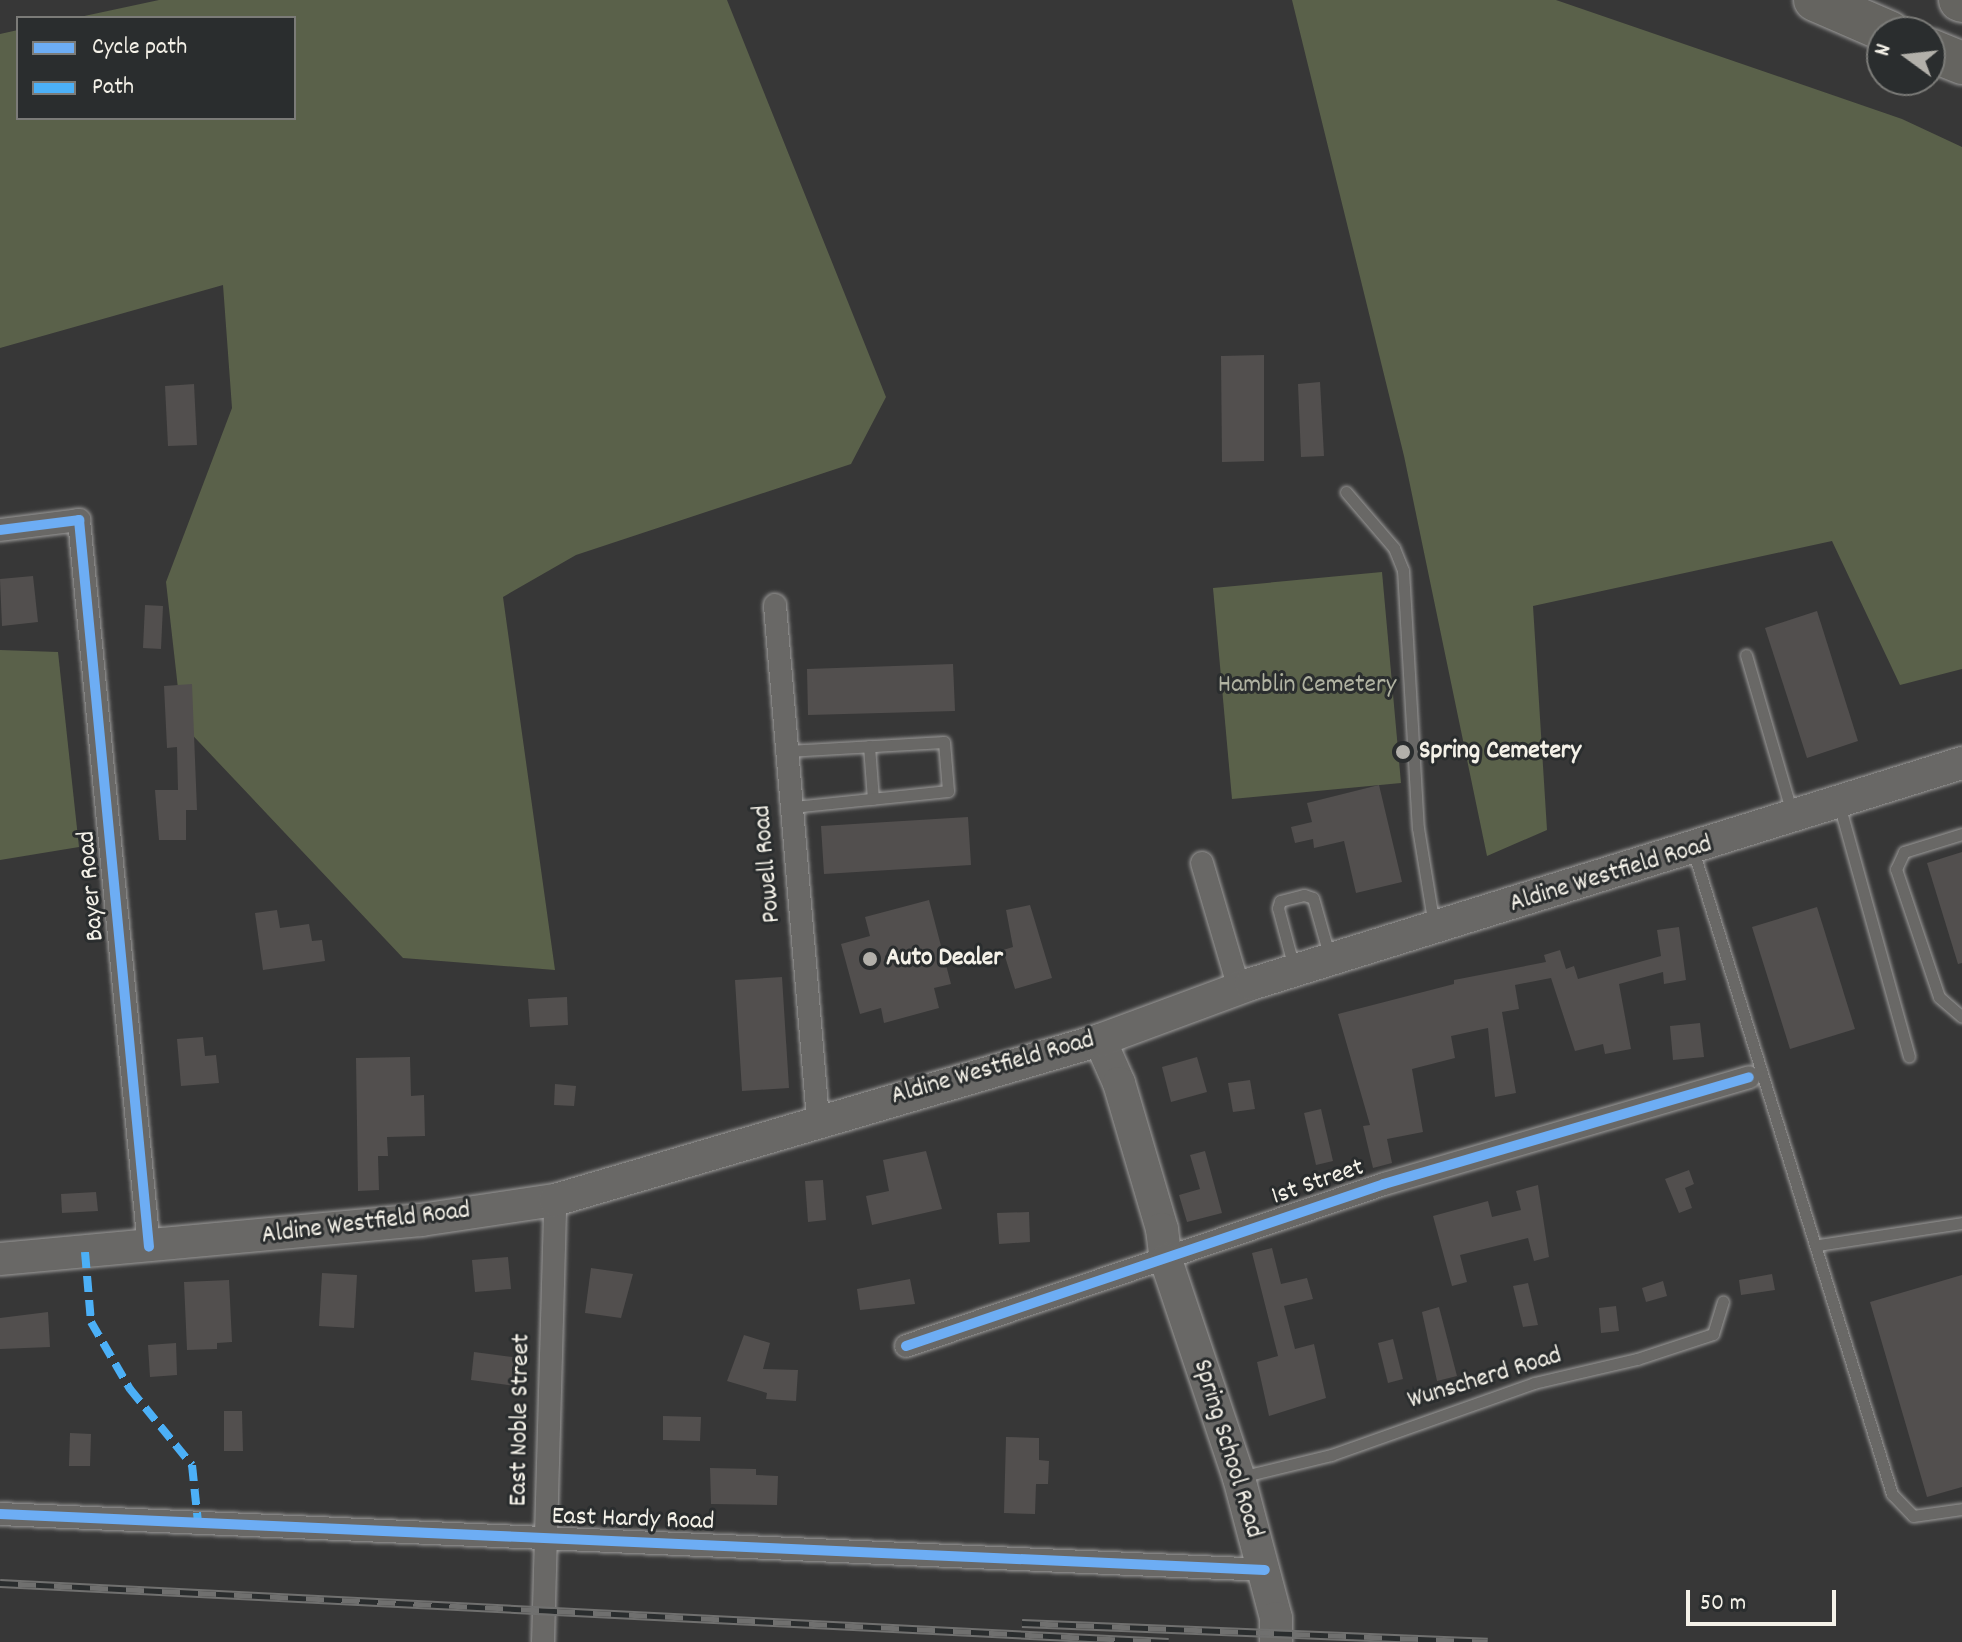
<!DOCTYPE html>
<html>
<head>
<meta charset="utf-8">
<style>
	body { margin:0 }
	#map { position:relative; width:1962px; height:1642px; overflow:hidden; background:#373737; font-family:Dekko,sans-serif }
	div>[style] { position:absolute }
	[style*='--x'] { left:calc(var(--x)*1px); top:calc(var(--y)*1px); width:calc(var(--w)*1px); rotate:calc(var(--a)*1deg) }
	.green>* { inset:0; background:#5a614a }
	.building>* { inset:0; background:#524f4e }
	.roads { filter:drop-shadow(0 0 2px #9d9c9b) drop-shadow(0 0 2px #9d9c9b) }
	.lane>* { height:11px; margin:-5.5px; padding:0 5.5px; transform-origin:5.5px; border-radius:5.5px; background:#696866 }
	.street>* { height:22px; margin:-11px; padding:0 11px; transform-origin:11px; border-radius:11px; background:#696866 }
	.secondary>* { height:32px; margin:-16px; padding:0 16px; transform-origin:16px; border-radius:16px; background:#696866 }
	.highway>* { height:42px; margin:-21px; padding:0 21px; transform-origin:21px; border-radius:21px; background:#656460 }
	.rail>* { height:9px; margin-top:-4.5px; transform-origin:0; background:repeating-linear-gradient(90deg,#2a2d2e 0 18px,#70706f 0 36px); box-sizing:border-box; border-block:2px solid #70706f }
	.quiet>* { height:8px; margin-top:-4px; transform-origin:0; background:repeating-linear-gradient(90deg,#4cb0f7 0 16px,transparent 0 24px) }
	.cycleway>* { height:10px; margin:-5px; padding:0 5px; transform-origin:5px; border-radius:5px; background:#6dadf4 }
	.dots>* { width:22px; height:22px; translate:-50% -50%; box-sizing:border-box; border:4px solid #2a2d2e; border-radius:50% }
	span { translate:-50% -50%; white-space:nowrap; text-align:center; line-height:1.15; -webkit-text-stroke:6px #2a2d2e; paint-order:stroke }
	.park-label { font-size:26px; color:#b1b3a2 }
	.poi-label { font-size:26px; color:#f4f1e8; font-weight:700 }
	.left { translate:0 -50%; text-align:left }
	.street-label { font-size:26px; color:#f4f1e8 }
	.legend { position:absolute; left:16px; top:16px; width:280px; height:104px; box-sizing:border-box; background:#2a2d2e; border:2px solid #7b7b78; margin:0; padding:10px 14px; list-style:none; font-size:24px; color:#f4f1e8 }
	.legend li { display:flex; align-items:center; gap:16px; height:40px }
	.legend b { width:40px; border:2px solid #7b7b78 }
	.north { position:absolute; left:1866px; top:16px; width:80px; height:80px; box-sizing:border-box; background:#2a2d2e; border:2px solid #7b7b78; border-radius:50%; rotate:285deg; font-size:22px; font-weight:700; line-height:32px; text-align:center; color:#f4f1e8 }
	.north::after { content:''; display:block; margin:auto; width:28px; height:36px; background:#b2b0aa; clip-path:polygon(50% 0,100% 100%,50% 72%,0 100%) }
	.scale { position:absolute; left:1686px; top:1590px; width:150px; height:36px; box-sizing:border-box; border:4px solid #f4f1e8; border-top:0; padding-left:10px; font-size:24px; line-height:28px; white-space:nowrap; color:#f4f1e8; -webkit-text-stroke:6px #2a2d2e; paint-order:stroke }
</style>
</head>
<body>
<div id="map">
	<div class="green">
		<div style="clip-path:polygon(159px 0,727px 0,886px 397px,851px 464px,576px 555px,503px 597px,555px 970px,403px 958px,182px 724px,166px 582px,232px 408px,223px 285px,0 348px,0 34px,18px 30px,18px 118px,294px 118px,294px 18px,75px 18px)"></div>
		<div style="clip-path:polygon(1292px 0,1556px 0,1902px 119px,1962px 147px,1962px 669px,1900px 685px,1832px 541px,1533px 606px,1547px 830px,1487px 856px,1404px 456px)"></div>
		<div style="clip-path:polygon(1382px 572px,1401px 783px,1232px 799px,1213px 588px)"></div>
		<div style="clip-path:polygon(0 650px,58px 652px,79px 847px,0 860px)"></div>
	</div>
	<div class="building">
		<div style="clip-path:polygon(1264px 355px,1264px 461px,1222px 462px,1221px 356px)"></div>
		<div style="clip-path:polygon(1320px 382px,1324px 456px,1301px 457px,1298px 384px)"></div>
		<div style="clip-path:polygon(194px 384px,197px 445px,168px 446px,165px 386px)"></div>
		<div style="clip-path:polygon(33px 576px,38px 622px,2px 626px,0 579px)"></div>
		<div style="clip-path:polygon(145px 605px,163px 606px,161px 649px,143px 648px)"></div>
		<div style="clip-path:polygon(1817px 611px,1858px 741px,1807px 758px,1765px 628px)"></div>
		<div style="clip-path:polygon(953px 664px,955px 711px,808px 715px,807px 669px)"></div>
		<div style="clip-path:polygon(192px 684px,197px 810px,186px 810px,186px 840px,159px 840px,155px 790px,178px 790px,177px 747px,167px 748px,164px 686px)"></div>
		<div style="clip-path:polygon(1379px 785px,1402px 882px,1356px 893px,1344px 841px,1314px 848px,1313px 839px,1295px 843px,1291px 827px,1312px 822px,1307px 803px)"></div>
		<div style="clip-path:polygon(968px 817px,971px 865px,824px 874px,821px 826px)"></div>
		<div style="clip-path:polygon(1962px 852px,1962px 963px,1958px 964px,1927px 863px)"></div>
		<div style="clip-path:polygon(929px 900px,951px 984px,934px 988px,939px 1008px,884px 1023px,881px 1008px,860px 1014px,841px 944px,870px 936px,865px 917px)"></div>
		<div style="clip-path:polygon(1030px 905px,1052px 978px,1015px 989px,1003px 950px,1013px 947px,1006px 910px)"></div>
		<div style="clip-path:polygon(1817px 907px,1855px 1029px,1790px 1049px,1752px 927px)"></div>
		<div style="clip-path:polygon(277px 910px,280px 928px,309px 924px,312px 941px,322px 940px,325px 961px,263px 970px,255px 913px)"></div>
		<div style="clip-path:polygon(1679px 927px,1686px 980px,1664px 984px,1663px 972px,1619px 984px,1631px 1049px,1605px 1054px,1603px 1044px,1575px 1051px,1551px 978px,1515px 985px,1519px 1009px,1502px 1012px,1516px 1093px,1495px 1097px,1488px 1028px,1451px 1036px,1455px 1058px,1412px 1069px,1423px 1132px,1387px 1139px,1392px 1163px,1373px 1168px,1363px 1126px,1370px 1125px,1338px 1014px,1454px 984px,1454px 980px,1546px 962px,1544px 955px,1560px 950px,1566px 969px,1574px 966px,1578px 979px,1661px 956px,1657px 930px)"></div>
		<div style="clip-path:polygon(782px 977px,789px 1088px,742px 1091px,735px 980px)"></div>
		<div style="clip-path:polygon(567px 997px,568px 1025px,530px 1027px,528px 999px)"></div>
		<div style="clip-path:polygon(1700px 1023px,1704px 1057px,1673px 1060px,1670px 1026px)"></div>
		<div style="clip-path:polygon(203px 1037px,205px 1056px,216px 1055px,219px 1083px,181px 1086px,177px 1039px)"></div>
		<div style="clip-path:polygon(410px 1057px,411px 1096px,424px 1095px,425px 1136px,387px 1137px,388px 1156px,378px 1156px,379px 1190px,358px 1191px,356px 1058px)"></div>
		<div style="clip-path:polygon(1197px 1057px,1207px 1092px,1171px 1102px,1162px 1067px)"></div>
		<div style="clip-path:polygon(1250px 1080px,1255px 1109px,1233px 1112px,1228px 1083px)"></div>
		<div style="clip-path:polygon(555px 1084px,576px 1086px,574px 1106px,554px 1105px)"></div>
		<div style="clip-path:polygon(1321px 1109px,1333px 1161px,1316px 1165px,1304px 1113px)"></div>
		<div style="clip-path:polygon(926px 1151px,942px 1209px,872px 1225px,866px 1196px,889px 1191px,883px 1160px)"></div>
		<div style="clip-path:polygon(1205px 1151px,1222px 1213px,1187px 1222px,1179px 1195px,1200px 1189px,1190px 1155px)"></div>
		<div style="clip-path:polygon(1689px 1170px,1694px 1184px,1685px 1188px,1692px 1208px,1679px 1213px,1665px 1179px)"></div>
		<div style="clip-path:polygon(823px 1180px,826px 1220px,808px 1222px,805px 1181px)"></div>
		<div style="clip-path:polygon(1538px 1185px,1549px 1257px,1534px 1261px,1528px 1238px,1460px 1255px,1467px 1282px,1452px 1286px,1433px 1216px,1488px 1201px,1492px 1217px,1521px 1210px,1516px 1191px)"></div>
		<div style="clip-path:polygon(96px 1192px,98px 1211px,62px 1213px,61px 1194px)"></div>
		<div style="clip-path:polygon(1029px 1212px,1030px 1242px,999px 1244px,997px 1213px)"></div>
		<div style="clip-path:polygon(1272px 1248px,1281px 1284px,1307px 1278px,1313px 1299px,1284px 1306px,1295px 1349px,1314px 1344px,1326px 1398px,1269px 1416px,1257px 1362px,1278px 1356px,1252px 1253px)"></div>
		<div style="clip-path:polygon(508px 1257px,511px 1289px,475px 1292px,472px 1260px)"></div>
		<div style="clip-path:polygon(591px 1268px,633px 1274px,621px 1318px,585px 1313px)"></div>
		<div style="clip-path:polygon(322px 1273px,357px 1275px,354px 1328px,319px 1326px)"></div>
		<div style="clip-path:polygon(1772px 1274px,1775px 1290px,1741px 1295px,1739px 1280px)"></div>
		<div style="clip-path:polygon(1962px 1275px,1962px 1487px,1927px 1497px,1870px 1302px)"></div>
		<div style="clip-path:polygon(910px 1279px,915px 1304px,860px 1310px,857px 1289px)"></div>
		<div style="clip-path:polygon(229px 1280px,232px 1342px,217px 1343px,217px 1349px,187px 1350px,184px 1282px)"></div>
		<div style="clip-path:polygon(1663px 1281px,1667px 1296px,1646px 1302px,1642px 1288px)"></div>
		<div style="clip-path:polygon(1528px 1283px,1538px 1325px,1523px 1327px,1513px 1286px)"></div>
		<div style="clip-path:polygon(1616px 1306px,1619px 1331px,1601px 1333px,1599px 1308px)"></div>
		<div style="clip-path:polygon(1439px 1307px,1457px 1376px,1437px 1381px,1422px 1312px)"></div>
		<div style="clip-path:polygon(48px 1312px,50px 1347px,0 1349px,0 1318px)"></div>
		<div style="clip-path:polygon(744px 1335px,770px 1343px,763px 1369px,798px 1370px,796px 1401px,766px 1399px,767px 1393px,727px 1381px)"></div>
		<div style="clip-path:polygon(1393px 1339px,1403px 1379px,1388px 1383px,1378px 1343px)"></div>
		<div style="clip-path:polygon(176px 1343px,177px 1375px,150px 1377px,148px 1345px)"></div>
		<div style="clip-path:polygon(474px 1352px,520px 1358px,516px 1386px,471px 1380px)"></div>
		<div style="clip-path:polygon(224px 1411px,242px 1411px,243px 1451px,224px 1451px)"></div>
		<div style="clip-path:polygon(663px 1416px,701px 1417px,700px 1441px,663px 1440px)"></div>
		<div style="clip-path:polygon(70px 1433px,91px 1434px,90px 1466px,69px 1466px)"></div>
		<div style="clip-path:polygon(1006px 1437px,1039px 1438px,1039px 1460px,1049px 1461px,1048px 1484px,1036px 1484px,1035px 1514px,1004px 1513px)"></div>
		<div style="clip-path:polygon(710px 1468px,756px 1469px,756px 1475px,778px 1476px,777px 1505px,711px 1504px)"></div>
	</div>
	<div class="roads">
		<div class="lane">
			<div style="--x:1346;--y:492;--w:74;--a:49.4"></div>
			<div style="--x:1394;--y:548;--w:24;--a:68"></div>
			<div style="--x:1403;--y:570;--w:258;--a:86.7"></div>
			<div style="--x:1418;--y:828;--w:99;--a:80.7"></div>
			<div style="--x:1746;--y:655;--w:165;--a:73.8"></div>
			<div style="--x:869;--y:746;--w:53;--a:85.7"></div>
			<div style="--x:787;--y:751;--w:157;--a:-3.3"></div>
			<div style="--x:944;--y:742;--w:49;--a:85.3"></div>
			<div style="--x:948;--y:791;--w:157;--a:174.1"></div>
			<div style="--x:1839;--y:804;--w:262;--a:74.5"></div>
			<div style="--x:1962;--y:834;--w:61;--a:162.8"></div>
			<div style="--x:1904;--y:852;--w:19;--a:115"></div>
			<div style="--x:1896;--y:869;--w:135;--a:71.4"></div>
			<div style="--x:1939;--y:997;--w:30;--a:41"></div>
			<div style="--x:1693;--y:850;--w:674;--a:72.83"></div>
			<div style="--x:1892;--y:1494;--w:30;--a:46"></div>
			<div style="--x:1913;--y:1516;--w:49;--a:-8.1"></div>
			<div style="--x:1294;--y:968;--w:62;--a:-104.9"></div>
			<div style="--x:1278;--y:908;--w:7;--a:-74"></div>
			<div style="--x:1280;--y:901;--w:25;--a:-14"></div>
			<div style="--x:1304;--y:895;--w:9;--a:18"></div>
			<div style="--x:1313;--y:898;--w:62;--a:74.2"></div>
			<div style="--x:1818;--y:1245;--w:146;--a:-8.7"></div>
			<div style="--x:1240;--y:1477;--w:94;--a:-13.6"></div>
			<div style="--x:1331;--y:1455;--w:215;--a:-19.5"></div>
			<div style="--x:1534;--y:1383;--w:106;--a:-13.1"></div>
			<div style="--x:1637;--y:1359;--w:80;--a:-18.2"></div>
			<div style="--x:1713;--y:1334;--w:34;--a:-73"></div>
		</div>
		<div class="street">
			<div style="--x:0;--y:530;--w:80;--a:-7.2"></div>
			<div style="--x:79;--y:520;--w:730;--a:84.5"></div>
			<div style="--x:775;--y:605;--w:516;--a:85.22"></div>
			<div style="--x:1202;--y:863;--w:131;--a:73.6"></div>
			<div style="--x:906;--y:1346;--w:505;--a:-18.72"></div>
			<div style="--x:1384;--y:1184;--w:380;--a:-16.3"></div>
			<div style="--x:0;--y:1514;--w:1266;--a:2.53"></div>
			<div style="--x:543;--y:1642;--w:442;--a:-88.4"></div>
		</div>
		<div class="secondary">
			<div style="--x:1100;--y:1040;--w:47;--a:66.2"></div>
			<div style="--x:1119;--y:1083;--w:152;--a:73.6"></div>
			<div style="--x:1162;--y:1229;--w:31;--a:83"></div>
			<div style="--x:1166;--y:1260;--w:230;--a:71.5"></div>
			<div style="--x:1239;--y:1478;--w:145;--a:75.2"></div>
			<div style="--x:1276;--y:1618;--w:24;--a:90"></div>
			<div style="--x:0;--y:1259;--w:423;--a:-5.3"></div>
			<div style="--x:421;--y:1220;--w:135;--a:-8.5"></div>
			<div style="--x:555;--y:1200;--w:568;--a:-16.36"></div>
			<div style="--x:1100;--y:1040;--w:161;--a:-20.3"></div>
			<div style="--x:1251;--y:984;--w:745;--a:-17.27"></div>
		</div>
		<div class="highway">
			<div style="--x:1815;--y:0;--w:81;--a:23.4"></div>
			<div style="--x:1960;--y:0;--w:2;--a:27"></div>
			<div style="--x:1930;--y:50;--w:35;--a:22"></div>
		</div>
	</div>
	<div class="rail">
		<div style="--x:0;--y:1583;--w:1170;--a:2.89"></div>
		<div style="--x:1022;--y:1623;--w:466;--a:2.3"></div>
	</div>
	<div class="quiet">
		<div style="--x:85;--y:1252;--w:70;--a:85.1"></div>
		<div style="--x:91;--y:1322;--w:78;--a:59.8"></div>
		<div style="--x:130;--y:1389;--w:98;--a:50.8"></div>
		<div style="--x:192;--y:1465;--w:57;--a:84"></div>
	</div>
	<div class="cycleway">
		<div style="--x:0;--y:530;--w:80;--a:-7.2"></div>
		<div style="--x:79;--y:520;--w:730;--a:84.5"></div>
		<div style="--x:906;--y:1346;--w:505;--a:-18.72"></div>
		<div style="--x:1384;--y:1184;--w:380;--a:-16.3"></div>
		<div style="--x:0;--y:1514;--w:1266;--a:2.53"></div>
	</div>
	<div class="dots">
		<div style="left:1403px;top:752px;background:#b2b0aa"></div>
		<div style="left:870px;top:959px;background:#b2b0aa"></div>
	</div>
	<div class="park-label">
		<span style="left:1307px;top:686px">Hamblin Cemetery</span>
	</div>
	<div class="poi-label">
		<span class="left" style="left:1419px;top:752px">Spring Cemetery</span>
		<span class="left" style="left:886px;top:959px">Auto Dealer</span>
	</div>
	<div class="street-label">
		<span style="left:768px;top:864px;rotate:-95deg">Powell Road</span>
		<span style="left:1611px;top:875px;rotate:-17deg">Aldine Westfield Road</span>
		<span style="left:92px;top:886px;rotate:-95deg">Bayer Road</span>
		<span style="left:993px;top:1069px;rotate:-16deg">Aldine Westfield Road</span>
		<span style="left:1318px;top:1183px;rotate:-19deg">1st Street</span>
		<span style="left:366px;top:1224px;rotate:-7deg">Aldine Westfield Road</span>
		<span style="left:1485px;top:1379px;rotate:-17deg">Wunscherd Road</span>
		<span style="left:521px;top:1420px;rotate:-89deg">East Noble Street</span>
		<span style="left:1227px;top:1449px;rotate:73deg">Spring School Road</span>
		<span style="left:633px;top:1520px;rotate:2deg">East Hardy Road</span>
	</div>
	<ul class="legend">
	<li><b style="height:10px;background:#6dadf4"></b>Cycle path</li>
	<li><b style="height:10px;background:#4cb0f7"></b>Path</li>
	</ul>
	<div class="north">N</div>
	<div class="scale">50 m</div>
</div>
</body>
</html>
